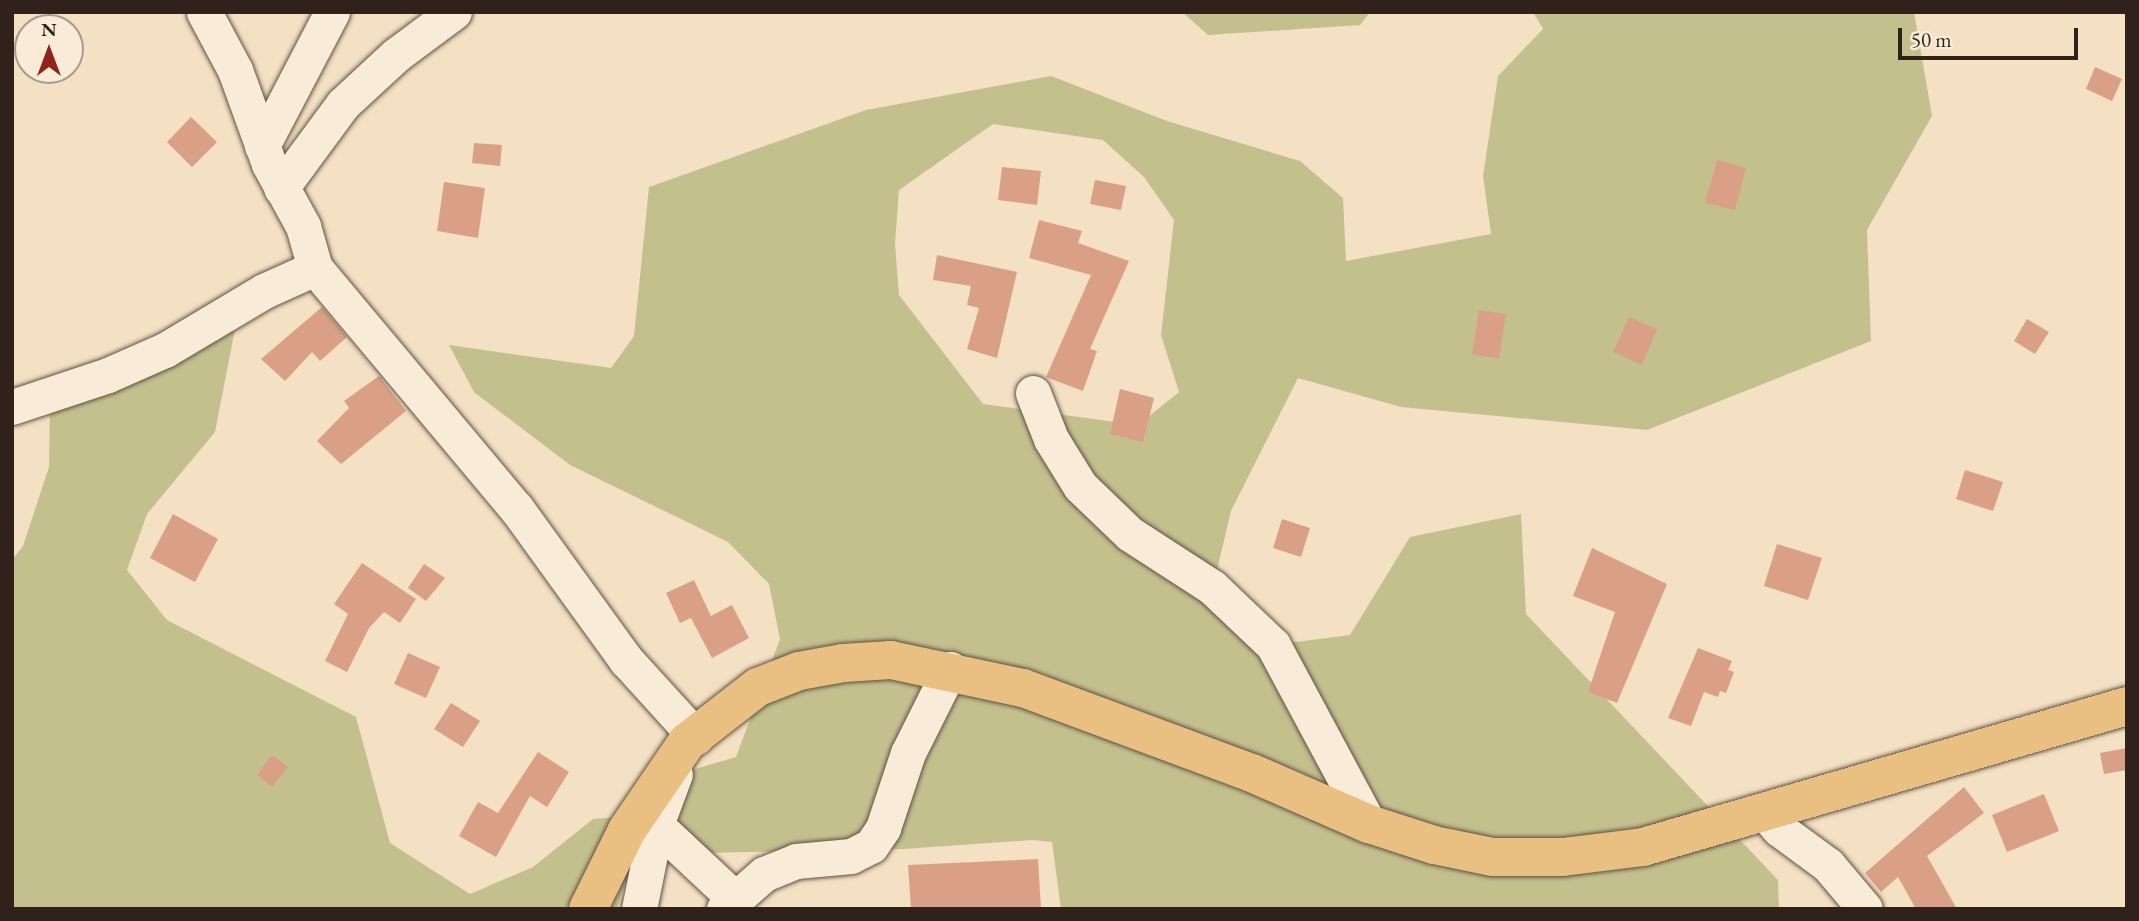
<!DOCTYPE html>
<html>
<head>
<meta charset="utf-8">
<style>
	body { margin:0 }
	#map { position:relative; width:2139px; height:921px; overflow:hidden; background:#f4e0c3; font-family:"EB Garamond",serif }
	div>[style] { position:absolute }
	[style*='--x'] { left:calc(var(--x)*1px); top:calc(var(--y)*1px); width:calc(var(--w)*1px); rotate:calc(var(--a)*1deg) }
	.green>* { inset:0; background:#c4c08e }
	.building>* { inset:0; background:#d9a087 }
	.roads { filter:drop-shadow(0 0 2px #615244) drop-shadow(0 0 2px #615244) }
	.minor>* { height:35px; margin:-17.5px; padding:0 17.5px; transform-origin:17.5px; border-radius:17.5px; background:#f8ebd8 }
	.major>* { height:38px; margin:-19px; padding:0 19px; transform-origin:19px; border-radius:19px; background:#eac082 }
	span { translate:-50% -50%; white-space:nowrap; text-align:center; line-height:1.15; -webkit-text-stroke:6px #f8ebd8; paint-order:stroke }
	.frame { position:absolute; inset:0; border:14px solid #30221a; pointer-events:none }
	.north { position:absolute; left:14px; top:14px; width:70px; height:70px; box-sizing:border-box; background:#f8ebd8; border:2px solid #a89b8c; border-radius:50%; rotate:0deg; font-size:19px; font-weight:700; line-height:28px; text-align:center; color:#30221a }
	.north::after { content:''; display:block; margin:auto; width:24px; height:32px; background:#8f2418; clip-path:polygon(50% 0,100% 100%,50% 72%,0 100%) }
	.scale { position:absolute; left:1898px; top:28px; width:180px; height:32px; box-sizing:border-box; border:4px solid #30221a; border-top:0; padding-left:9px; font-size:21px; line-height:24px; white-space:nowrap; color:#30221a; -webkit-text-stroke:5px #f8ebd8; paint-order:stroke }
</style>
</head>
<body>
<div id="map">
	<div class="green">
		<div style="clip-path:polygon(1182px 12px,1370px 12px,1360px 25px,1208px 35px)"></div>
		<div style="clip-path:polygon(evenodd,1533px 12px,1914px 12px,1932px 116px,1867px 230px,1871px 341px,1647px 430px,1401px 407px,1298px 378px,1231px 511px,1213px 587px,1273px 645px,1350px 635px,1410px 537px,1521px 514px,1526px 614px,1778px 880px,1779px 909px,1061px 909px,1052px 842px,1032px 840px,904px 849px,647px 854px,626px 877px,617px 909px,12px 909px,12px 560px,23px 546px,49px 467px,50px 396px,188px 351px,235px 329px,215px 432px,147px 514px,127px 570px,167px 620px,356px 717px,390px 843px,470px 894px,533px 867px,593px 819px,645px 815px,685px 772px,736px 757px,780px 639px,769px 584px,728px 542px,570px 465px,474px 392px,449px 345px,611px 368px,634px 336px,649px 187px,866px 110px,1051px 76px,1167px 121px,1300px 161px,1343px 198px,1346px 261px,1491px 234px,1483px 176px,1498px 76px,1543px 29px,1533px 12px,993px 124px,1103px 140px,1144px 177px,1174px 220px,1161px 335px,1179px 392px,1138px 425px,983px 404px,899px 295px,895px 244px,899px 190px,993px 124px)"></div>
	</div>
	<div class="building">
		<div style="clip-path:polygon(2095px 67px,2122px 79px,2112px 101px,2086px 89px)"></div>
		<div style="clip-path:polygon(191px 117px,217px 142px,192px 167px,167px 142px)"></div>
		<div style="clip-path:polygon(474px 143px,502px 145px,500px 166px,472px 163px)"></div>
		<div style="clip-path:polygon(1717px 160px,1746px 168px,1735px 210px,1705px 203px)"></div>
		<div style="clip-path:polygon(1002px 167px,1041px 171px,1037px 205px,998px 200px)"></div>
		<div style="clip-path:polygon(1095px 180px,1126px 186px,1121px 210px,1090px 204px)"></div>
		<div style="clip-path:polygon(444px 182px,485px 188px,478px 238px,437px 231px)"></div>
		<div style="clip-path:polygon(1039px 220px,1082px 231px,1078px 243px,1129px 261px,1090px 349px,1097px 351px,1083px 391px,1046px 377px,1091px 275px,1029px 258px)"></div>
		<div style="clip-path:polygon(937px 255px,1017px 272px,997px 358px,967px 349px,979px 308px,967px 305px,971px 286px,933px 280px)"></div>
		<div style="clip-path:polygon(322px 307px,347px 337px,320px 361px,312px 352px,285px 381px,261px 359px)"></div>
		<div style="clip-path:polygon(1479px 310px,1506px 314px,1499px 359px,1472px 354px)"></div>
		<div style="clip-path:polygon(1629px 317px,1657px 329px,1642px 365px,1613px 352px)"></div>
		<div style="clip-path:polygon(2027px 319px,2049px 332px,2035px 354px,2014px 341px)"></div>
		<div style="clip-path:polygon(379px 376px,406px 411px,341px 464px,317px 441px,349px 408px,344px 401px)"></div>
		<div style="clip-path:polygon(1120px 389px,1154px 398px,1143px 442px,1110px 434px)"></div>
		<div style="clip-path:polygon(1965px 470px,2003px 482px,1993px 511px,1956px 499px)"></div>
		<div style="clip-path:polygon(173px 514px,218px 539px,195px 582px,150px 558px)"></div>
		<div style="clip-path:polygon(1282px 519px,1310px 528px,1301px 557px,1273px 548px)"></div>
		<div style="clip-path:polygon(1777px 544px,1822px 558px,1808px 600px,1764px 586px)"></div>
		<div style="clip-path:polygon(1592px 548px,1667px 584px,1617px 703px,1588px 692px,1615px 612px,1573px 596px)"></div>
		<div style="clip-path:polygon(362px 563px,416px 599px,400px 623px,384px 612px,369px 628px,347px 672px,325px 661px,348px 614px,334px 604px)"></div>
		<div style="clip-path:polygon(424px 564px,445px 578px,426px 601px,408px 588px)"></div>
		<div style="clip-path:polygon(694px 580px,711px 616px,732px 605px,749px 638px,712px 658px,691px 618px,680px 623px,666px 593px)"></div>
		<div style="clip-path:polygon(1698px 648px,1732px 661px,1728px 670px,1734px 672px,1726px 693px,1720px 691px,1718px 697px,1704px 692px,1691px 726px,1668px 718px)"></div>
		<div style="clip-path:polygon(408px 653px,440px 667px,426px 698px,394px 684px)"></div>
		<div style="clip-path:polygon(451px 703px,480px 721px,463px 747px,434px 729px)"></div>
		<div style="clip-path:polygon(2127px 748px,2127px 770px,2104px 774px,2100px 753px)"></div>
		<div style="clip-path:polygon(538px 752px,569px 772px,547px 807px,530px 796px,496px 857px,459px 836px,478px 802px,498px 813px)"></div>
		<div style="clip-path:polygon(272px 755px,288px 767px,272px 787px,257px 775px)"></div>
		<div style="clip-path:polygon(1964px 787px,1984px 813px,1927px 856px,1957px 909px,1916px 909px,1898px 877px,1881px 892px,1865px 873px)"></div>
		<div style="clip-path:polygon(2044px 794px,2059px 831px,2007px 852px,1992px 815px)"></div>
		<div style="clip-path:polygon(1038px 859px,1041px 908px,911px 909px,908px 865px)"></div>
	</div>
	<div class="roads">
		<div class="minor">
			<div style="--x:204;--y:12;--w:66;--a:61.9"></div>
			<div style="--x:235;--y:70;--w:100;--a:70.1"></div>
			<div style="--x:269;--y:164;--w:71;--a:61.3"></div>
			<div style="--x:303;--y:226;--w:44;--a:74.1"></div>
			<div style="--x:315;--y:268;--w:313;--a:50.1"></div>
			<div style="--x:516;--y:508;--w:188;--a:54.1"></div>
			<div style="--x:626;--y:660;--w:104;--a:47.7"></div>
			<div style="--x:262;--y:146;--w:151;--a:-62.4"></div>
			<div style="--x:281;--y:188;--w:104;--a:-53.6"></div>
			<div style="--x:343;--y:104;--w:72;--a:-42.8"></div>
			<div style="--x:396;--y:55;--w:72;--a:-36.6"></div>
			<div style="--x:1033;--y:393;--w:49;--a:68.6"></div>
			<div style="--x:1051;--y:439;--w:55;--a:58.3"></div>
			<div style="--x:1080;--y:486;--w:69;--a:43.8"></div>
			<div style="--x:1130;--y:534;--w:98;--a:32.9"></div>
			<div style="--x:1212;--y:587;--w:84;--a:43.6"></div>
			<div style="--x:1273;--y:645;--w:203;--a:61.8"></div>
			<div style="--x:12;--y:407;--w:101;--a:-18.4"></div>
			<div style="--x:108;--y:375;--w:62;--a:-23.7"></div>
			<div style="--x:165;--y:350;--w:115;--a:-30.8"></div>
			<div style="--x:264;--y:291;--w:56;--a:-24.3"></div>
			<div style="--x:1766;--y:814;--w:20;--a:49"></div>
			<div style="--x:1779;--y:829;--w:61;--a:36.3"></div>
			<div style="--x:1828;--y:865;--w:57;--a:49.9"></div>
			<div style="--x:656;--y:825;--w:107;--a:43.1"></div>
			<div style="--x:639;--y:909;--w:86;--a:-78.6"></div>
			<div style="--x:656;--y:825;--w:54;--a:-69.6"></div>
			<div style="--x:724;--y:909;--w:53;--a:-41.2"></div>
			<div style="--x:764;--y:874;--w:35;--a:-22"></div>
			<div style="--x:796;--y:861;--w:55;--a:-5.2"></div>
			<div style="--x:851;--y:856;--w:22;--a:-27"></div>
			<div style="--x:871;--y:846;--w:22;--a:-56"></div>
			<div style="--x:883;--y:828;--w:79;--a:-71.6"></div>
			<div style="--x:908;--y:753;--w:94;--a:-63.4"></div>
		</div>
		<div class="major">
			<div style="--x:588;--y:909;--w:88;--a:-63.7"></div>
			<div style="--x:627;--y:830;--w:107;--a:-55.7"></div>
			<div style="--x:687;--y:742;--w:90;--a:-37.8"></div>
			<div style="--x:758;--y:687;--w:44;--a:-21.3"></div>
			<div style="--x:799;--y:671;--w:45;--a:-10.3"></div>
			<div style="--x:843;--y:663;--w:48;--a:-3.6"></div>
			<div style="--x:891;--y:660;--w:135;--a:12"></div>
			<div style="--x:1023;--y:688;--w:244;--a:20.4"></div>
			<div style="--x:1252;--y:773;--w:128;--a:23.6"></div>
			<div style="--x:1369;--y:824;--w:68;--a:17.9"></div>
			<div style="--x:1434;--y:845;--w:59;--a:11.7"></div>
			<div style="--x:1492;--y:857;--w:71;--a:0"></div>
			<div style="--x:1563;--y:857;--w:81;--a:-7.1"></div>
			<div style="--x:1643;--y:847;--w:504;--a:-16.24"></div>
		</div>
	</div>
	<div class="frame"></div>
	<div class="north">N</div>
	<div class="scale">50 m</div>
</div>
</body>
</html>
